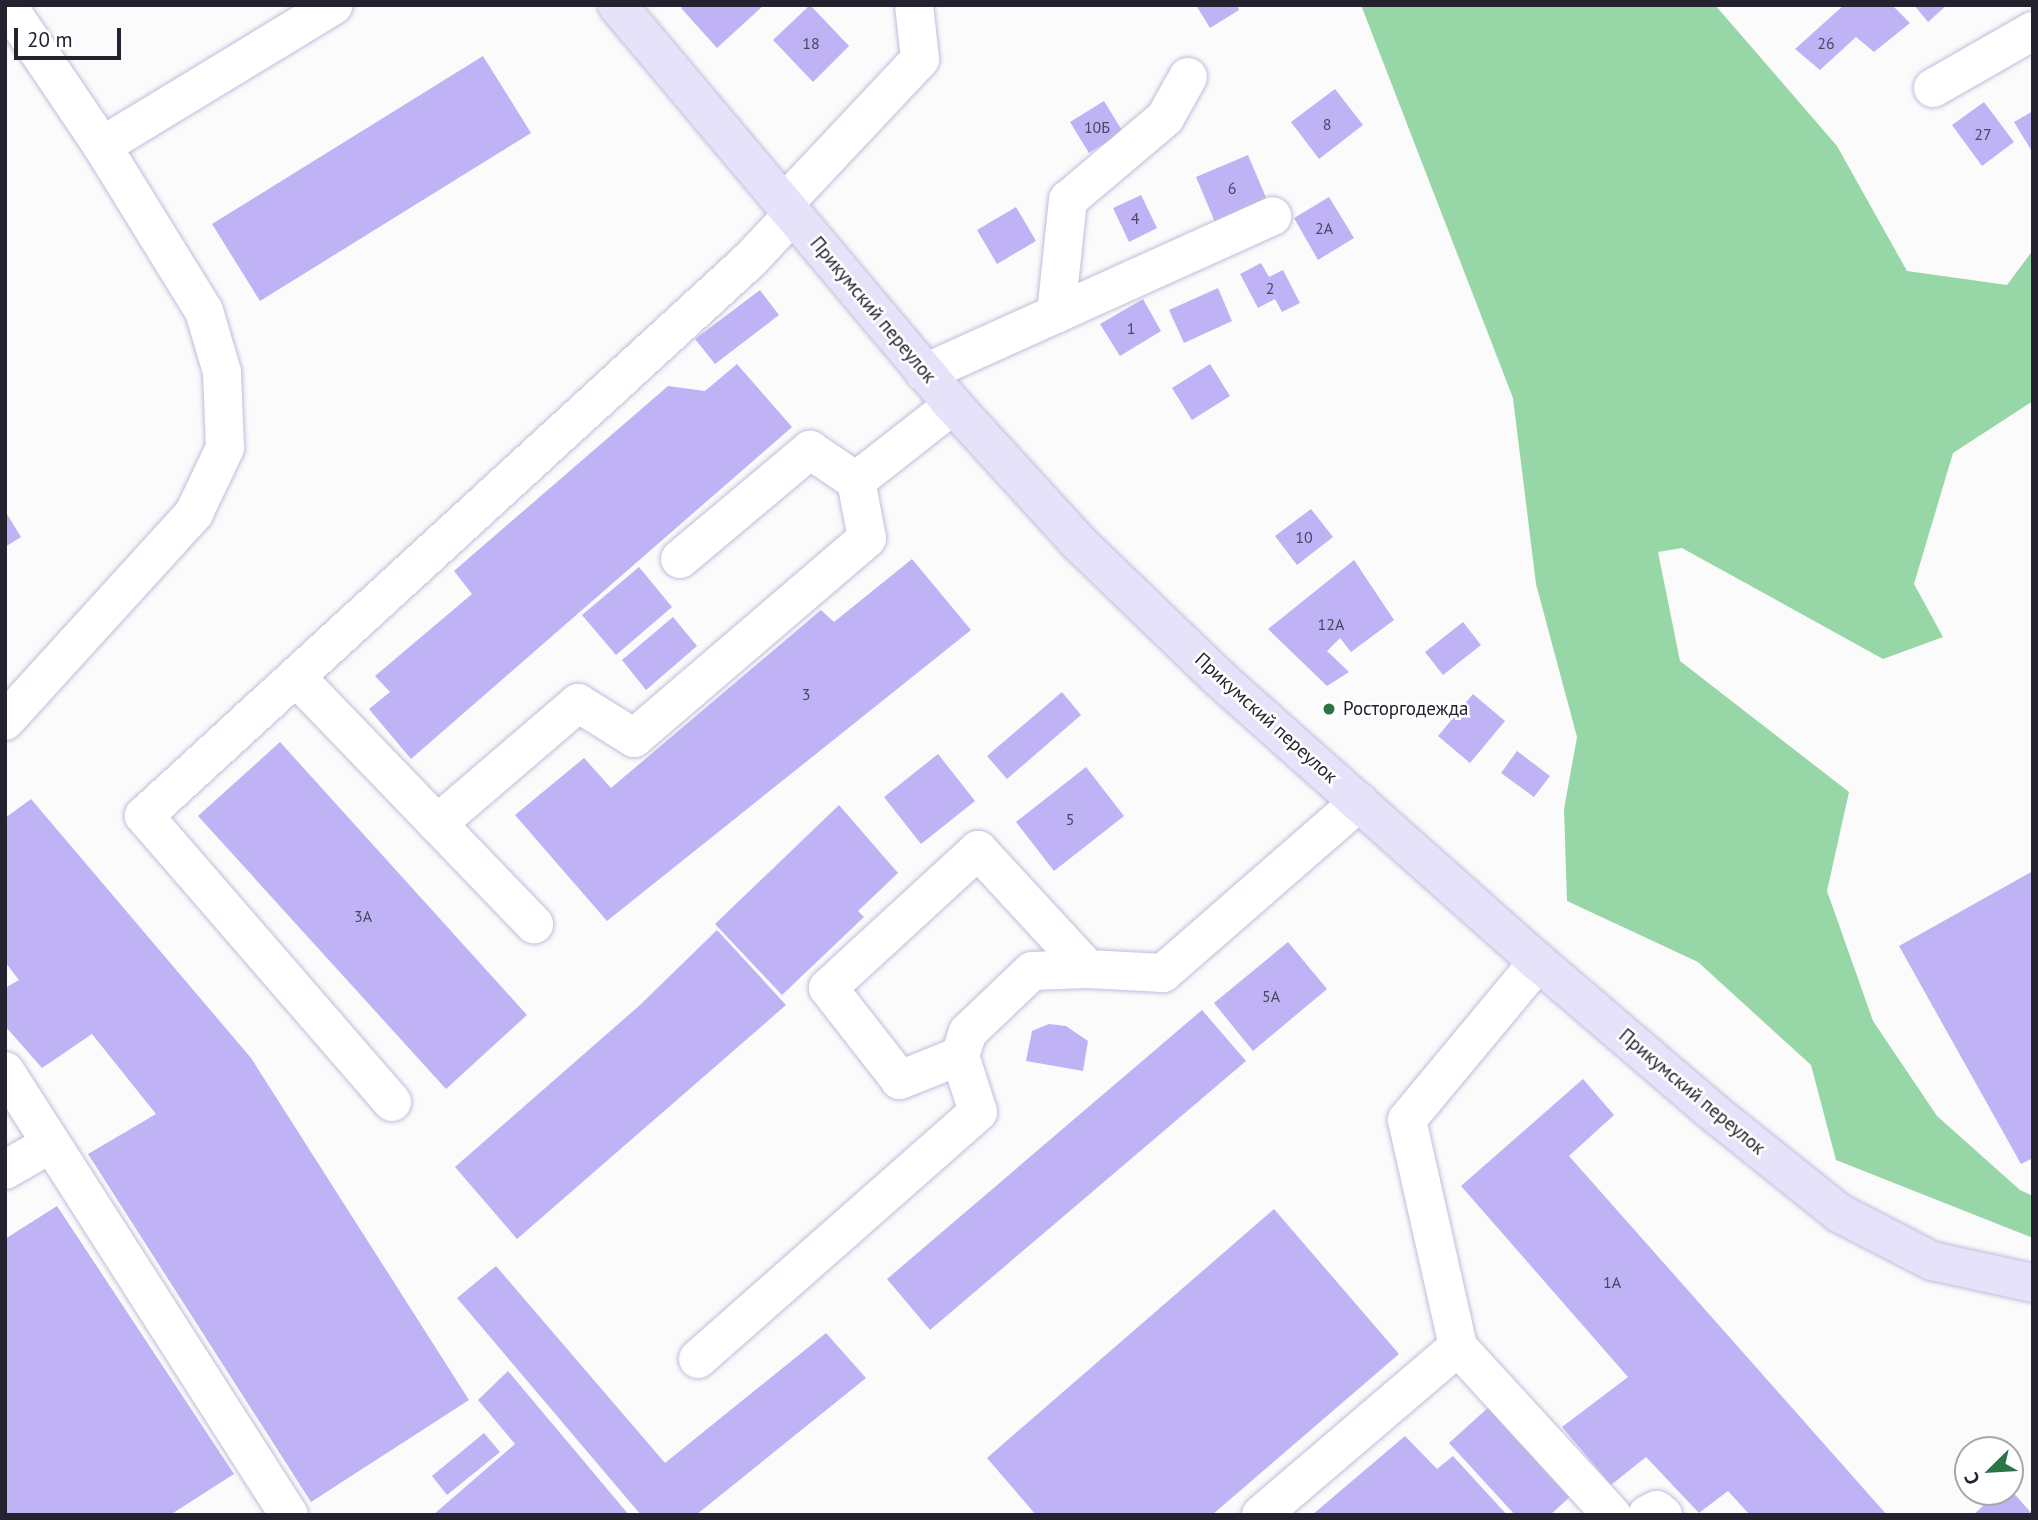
<!DOCTYPE html>
<html>
<head>
<meta charset="utf-8">
<style>
	body { margin:0 }
	#map { position:relative; width:2038px; height:1520px; overflow:hidden; background:#fbfbfb; font-family:"PT Sans",sans-serif }
	div>[style] { position:absolute }
	[style*='--x'] { left:calc(var(--x)*1px); top:calc(var(--y)*1px); width:calc(var(--w)*1px); rotate:calc(var(--a)*1deg) }
	.forest>* { inset:0; background:#97d6a6 }
	.building>* { inset:0; background:#bfb3f5 }
	.roads { filter:drop-shadow(0 0 2px #c1bcdc) drop-shadow(0 0 2px #c1bcdc) }
	.minor>* { height:38px; margin:-19px; padding:0 19px; transform-origin:19px; border-radius:19px; background:#fff }
	.major>* { height:38px; margin:-19px; padding:0 19px; transform-origin:19px; border-radius:19px; background:#e6e2fa }
	.dots>* { width:19px; height:19px; translate:-50% -50%; box-sizing:border-box; border:4px solid #fff; border-radius:50% }
	span { translate:-50% -50%; white-space:nowrap; text-align:center; line-height:1.15; -webkit-text-stroke:5px #fff; paint-order:stroke }
	.number-label { font-size:16px; color:#4b4660 }
	.number-label span { -webkit-text-stroke-width:0 }
	.street-label { font-size:19px; color:#24222e }
	.poi-label { font-size:19px; color:#24222e }
	.left { translate:0 -50%; text-align:left }
	.frame { position:absolute; inset:0; border:7px solid #24222e; pointer-events:none }
	.north { position:absolute; left:1954px; top:1436px; width:70px; height:70px; box-sizing:border-box; background:#fff; border:2px solid #a7a7ab; border-radius:50%; rotate:246deg; font-size:19px; font-weight:700; line-height:28px; text-align:center; color:#24222e }
	.north::after { content:''; display:block; margin:auto; width:24px; height:32px; background:#2a7543; clip-path:polygon(50% 0,100% 100%,50% 72%,0 100%) }
	.scale { position:absolute; left:14px; top:28px; width:107px; height:32px; box-sizing:border-box; border:4px solid #24222e; border-top:0; padding-left:9px; font-size:21px; line-height:24px; white-space:nowrap; color:#24222e; -webkit-text-stroke:5px #fff; paint-order:stroke }
</style>
</head>
<body>
<div id="map">
	<div class="forest">
		<div style="clip-path:polygon(1361px 5px,1715px 5px,1837px 146px,1907px 271px,2007px 285px,2033px 250px,2033px 401px,1953px 453px,1914px 584px,1943px 637px,1883px 659px,1682px 548px,1658px 552px,1680px 661px,1849px 792px,1827px 891px,1873px 1021px,1937px 1116px,2020px 1190px,2033px 1196px,2033px 1238px,1836px 1160px,1811px 1065px,1698px 962px,1567px 901px,1564px 809px,1577px 737px,1536px 584px,1513px 398px)"></div>
	</div>
	<div class="building">
		<div style="clip-path:polygon(684px 5px,764px 5px,717px 48px,681px 8px)"></div>
		<div style="clip-path:polygon(810px 5px,849px 46px,813px 82px,773px 40px)"></div>
		<div style="clip-path:polygon(1196px 5px,1237px 5px,1239px 10px,1210px 28px)"></div>
		<div style="clip-path:polygon(1844px 5px,1892px 5px,1910px 23px,1874px 52px,1856px 37px,1820px 70px,1795px 49px)"></div>
		<div style="clip-path:polygon(1914px 5px,1947px 5px,1928px 22px)"></div>
		<div style="clip-path:polygon(483px 56px,531px 133px,260px 301px,212px 224px)"></div>
		<div style="clip-path:polygon(1335px 89px,1363px 125px,1319px 159px,1291px 122px)"></div>
		<div style="clip-path:polygon(1104px 101px,1123px 132px,1089px 153px,1070px 122px)"></div>
		<div style="clip-path:polygon(1984px 102px,2014px 142px,1982px 166px,1952px 125px)"></div>
		<div style="clip-path:polygon(2033px 111px,2033px 153px,2014px 122px)"></div>
		<div style="clip-path:polygon(1248px 155px,1267px 200px,1215px 222px,1196px 177px)"></div>
		<div style="clip-path:polygon(1141px 195px,1157px 228px,1129px 242px,1113px 208px)"></div>
		<div style="clip-path:polygon(1329px 197px,1354px 238px,1318px 260px,1294px 218px)"></div>
		<div style="clip-path:polygon(1016px 207px,1036px 241px,997px 264px,977px 230px)"></div>
		<div style="clip-path:polygon(1261px 263px,1269px 277px,1283px 270px,1300px 303px,1282px 312px,1275px 299px,1258px 308px,1240px 274px)"></div>
		<div style="clip-path:polygon(1218px 288px,1232px 321px,1184px 343px,1169px 310px)"></div>
		<div style="clip-path:polygon(760px 290px,779px 315px,715px 364px,695px 339px)"></div>
		<div style="clip-path:polygon(1143px 299px,1161px 331px,1120px 356px,1100px 324px)"></div>
		<div style="clip-path:polygon(737px 364px,792px 427px,411px 759px,369px 709px,390px 692px,375px 676px,472px 594px,454px 571px,668px 386px,705px 391px)"></div>
		<div style="clip-path:polygon(1210px 364px,1230px 396px,1192px 420px,1172px 388px)"></div>
		<div style="clip-path:polygon(1311px 509px,1333px 537px,1297px 565px,1275px 536px)"></div>
		<div style="clip-path:polygon(5px 511px,21px 537px,5px 547px)"></div>
		<div style="clip-path:polygon(912px 559px,971px 630px,607px 921px,515px 815px,584px 758px,611px 788px,821px 610px,834px 622px)"></div>
		<div style="clip-path:polygon(1354px 560px,1394px 620px,1351px 652px,1340px 638px,1327px 651px,1349px 672px,1327px 686px,1268px 629px)"></div>
		<div style="clip-path:polygon(639px 567px,672px 607px,616px 655px,582px 615px)"></div>
		<div style="clip-path:polygon(673px 617px,697px 646px,646px 690px,622px 660px)"></div>
		<div style="clip-path:polygon(1463px 622px,1481px 645px,1443px 675px,1425px 652px)"></div>
		<div style="clip-path:polygon(1062px 692px,1081px 715px,1007px 779px,987px 756px)"></div>
		<div style="clip-path:polygon(1473px 694px,1505px 721px,1470px 763px,1438px 736px)"></div>
		<div style="clip-path:polygon(280px 742px,527px 1015px,446px 1089px,198px 816px)"></div>
		<div style="clip-path:polygon(1517px 751px,1550px 776px,1534px 797px,1501px 773px)"></div>
		<div style="clip-path:polygon(938px 754px,975px 801px,921px 844px,884px 797px)"></div>
		<div style="clip-path:polygon(1086px 767px,1124px 816px,1054px 871px,1016px 822px)"></div>
		<div style="clip-path:polygon(31px 799px,251px 1058px,469px 1400px,311px 1502px,88px 1154px,156px 1114px,92px 1034px,42px 1068px,5px 1026px,5px 988px,19px 980px,5px 962px,5px 818px)"></div>
		<div style="clip-path:polygon(839px 805px,898px 873px,858px 911px,864px 917px,782px 995px,715px 924px)"></div>
		<div style="clip-path:polygon(2033px 871px,2033px 1158px,2021px 1164px,1899px 946px)"></div>
		<div style="clip-path:polygon(717px 930px,786px 1005px,517px 1239px,455px 1167px,640px 1005px)"></div>
		<div style="clip-path:polygon(1288px 942px,1327px 989px,1253px 1051px,1214px 1003px)"></div>
		<div style="clip-path:polygon(1202px 1010px,1246px 1061px,930px 1330px,887px 1279px)"></div>
		<div style="clip-path:polygon(1049px 1024px,1066px 1026px,1088px 1041px,1083px 1071px,1026px 1061px,1032px 1031px)"></div>
		<div style="clip-path:polygon(1583px 1079px,1614px 1115px,1569px 1156px,1887px 1515px,1750px 1515px,1728px 1491px,1699px 1513px,1646px 1457px,1611px 1485px,1562px 1427px,1628px 1377px,1461px 1186px)"></div>
		<div style="clip-path:polygon(57px 1206px,234px 1474px,170px 1515px,5px 1515px,5px 1239px)"></div>
		<div style="clip-path:polygon(1274px 1209px,1399px 1354px,1212px 1515px,1036px 1515px,987px 1458px)"></div>
		<div style="clip-path:polygon(496px 1266px,665px 1463px,826px 1333px,866px 1378px,696px 1515px,641px 1515px,457px 1298px)"></div>
		<div style="clip-path:polygon(508px 1371px,629px 1515px,433px 1515px,515px 1444px,478px 1400px)"></div>
		<div style="clip-path:polygon(1490px 1406px,1572px 1495px,1550px 1515px,1515px 1515px,1449px 1443px)"></div>
		<div style="clip-path:polygon(484px 1433px,500px 1452px,447px 1495px,432px 1476px)"></div>
		<div style="clip-path:polygon(1405px 1436px,1437px 1469px,1453px 1456px,1507px 1515px,1312px 1515px)"></div>
		<div style="clip-path:polygon(2010px 1489px,2033px 1515px,1973px 1515px,1998px 1492px,2010px 1492px)"></div>
	</div>
	<div class="roads">
		<div class="minor">
			<div style="--x:7;--y:5;--w:170;--a:56"></div>
			<div style="--x:102;--y:146;--w:271;--a:-31.3"></div>
			<div style="--x:1933;--y:88;--w:115;--a:-29.7"></div>
			<div style="--x:784;--y:204;--w:199;--a:-46.8"></div>
			<div style="--x:920;--y:59;--w:54;--a:-96.3"></div>
			<div style="--x:1056;--y:314;--w:115;--a:-84"></div>
			<div style="--x:1068;--y:200;--w:127;--a:-40.2"></div>
			<div style="--x:1165;--y:118;--w:47;--a:-60.7"></div>
			<div style="--x:925;--y:373;--w:381;--a:-24.3"></div>
			<div style="--x:680;--y:559;--w:170;--a:-40"></div>
			<div style="--x:810;--y:450;--w:55;--a:34"></div>
			<div style="--x:297;--y:678;--w:342;--a:46.1"></div>
			<div style="--x:5;--y:721;--w:281;--a:-47.7"></div>
			<div style="--x:194;--y:513;--w:72;--a:-64.5"></div>
			<div style="--x:225;--y:448;--w:76;--a:-92.3"></div>
			<div style="--x:222;--y:372;--w:64;--a:-106.4"></div>
			<div style="--x:204;--y:311;--w:194;--a:-121.7"></div>
			<div style="--x:437;--y:824;--w:186;--a:-40.6"></div>
			<div style="--x:578;--y:703;--w:66;--a:32"></div>
			<div style="--x:634;--y:738;--w:307;--a:-40.6"></div>
			<div style="--x:867;--y:538;--w:58;--a:-100.9"></div>
			<div style="--x:856;--y:481;--w:123;--a:-38.1"></div>
			<div style="--x:1538;--y:962;--w:205;--a:129.7"></div>
			<div style="--x:1407;--y:1120;--w:233;--a:77.3"></div>
			<div style="--x:1458;--y:1347;--w:228;--a:47.5"></div>
			<div style="--x:960;--y:1056;--w:65;--a:158.2"></div>
			<div style="--x:900;--y:1080;--w:117;--a:-128"></div>
			<div style="--x:828;--y:988;--w:204;--a:-42.6"></div>
			<div style="--x:978;--y:850;--w:162;--a:47.3"></div>
			<div style="--x:5;--y:1071;--w:527;--a:57.4"></div>
			<div style="--x:392;--y:1102;--w:379;--a:-130.9"></div>
			<div style="--x:144;--y:816;--w:822;--a:-42.54"></div>
			<div style="--x:750;--y:260;--w:63;--a:-46.9"></div>
			<div style="--x:5;--y:1170;--w:52;--a:-30"></div>
			<div style="--x:698;--y:1359;--w:373;--a:-41.4"></div>
			<div style="--x:978;--y:1112;--w:59;--a:-107.8"></div>
			<div style="--x:960;--y:1056;--w:25;--a:-72"></div>
			<div style="--x:968;--y:1032;--w:88;--a:-43.6"></div>
			<div style="--x:1032;--y:971;--w:56;--a:-2"></div>
			<div style="--x:1088;--y:969;--w:75;--a:3.1"></div>
			<div style="--x:1163;--y:973;--w:260;--a:-41.1"></div>
			<div style="--x:1261;--y:1515;--w:259;--a:-40.5"></div>
			<div style="--x:1647;--y:1515;--w:11;--a:-27"></div>
			<div style="--x:1657;--y:1510;--w:8;--a:40"></div>
		</div>
		<div class="major">
			<div style="--x:617;--y:5;--w:522;--a:49.97"></div>
			<div style="--x:953;--y:405;--w:184;--a:47.6"></div>
			<div style="--x:1077;--y:541;--w:199;--a:44"></div>
			<div style="--x:1220;--y:679;--w:426;--a:41.7"></div>
			<div style="--x:1538;--y:962;--w:230;--a:40.6"></div>
			<div style="--x:1713;--y:1112;--w:161;--a:38.7"></div>
			<div style="--x:1839;--y:1213;--w:105;--a:27.3"></div>
			<div style="--x:1932;--y:1261;--w:103;--a:12.3"></div>
		</div>
	</div>
	<div class="dots">
		<div style="left:1329px;top:709px;background:#2a7543"></div>
	</div>
	<div class="number-label">
		<span style="left:811px;top:43px">18</span>
		<span style="left:1826px;top:43px">26</span>
		<span style="left:1327px;top:124px">8</span>
		<span style="left:1097px;top:127px">10Б</span>
		<span style="left:1983px;top:134px">27</span>
		<span style="left:1232px;top:188px">6</span>
		<span style="left:1135px;top:218px">4</span>
		<span style="left:1324px;top:228px">2А</span>
		<span style="left:1270px;top:288px">2</span>
		<span style="left:1131px;top:328px">1</span>
		<span style="left:1304px;top:537px">10</span>
		<span style="left:1331px;top:624px">12А</span>
		<span style="left:806px;top:694px">3</span>
		<span style="left:1070px;top:819px">5</span>
		<span style="left:363px;top:916px">3А</span>
		<span style="left:1271px;top:996px">5А</span>
		<span style="left:1612px;top:1282px">1А</span>
	</div>
	<div class="street-label">
		<span style="left:873px;top:310px;rotate:50deg">Прикумский переулок</span>
		<span style="left:1266px;top:718px;rotate:42deg">Прикумский переулок</span>
		<span style="left:1692px;top:1092px;rotate:40deg">Прикумский переулок</span>
	</div>
	<div class="poi-label">
		<span class="left" style="left:1343px;top:709px">Росторгодежда</span>
	</div>
	<div class="frame"></div>
	<div class="north">С</div>
	<div class="scale">20 m</div>
</div>
</body>
</html>
